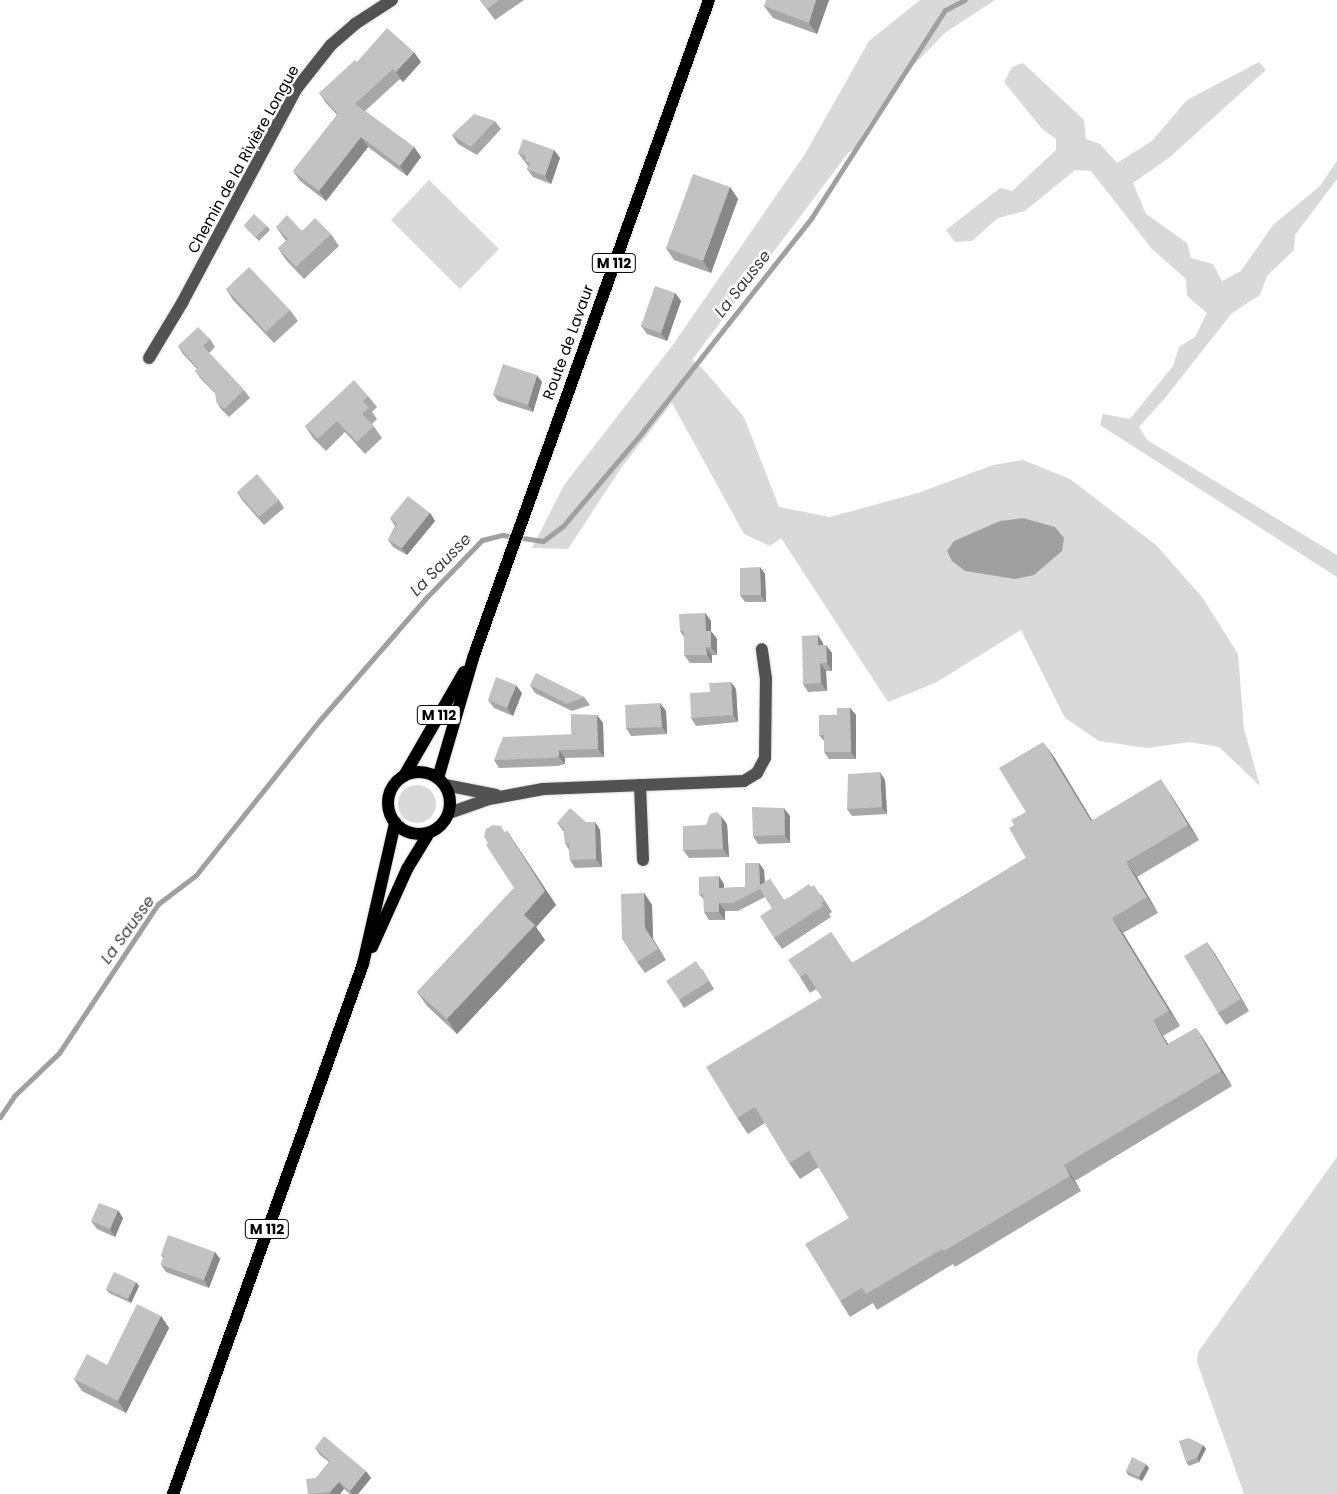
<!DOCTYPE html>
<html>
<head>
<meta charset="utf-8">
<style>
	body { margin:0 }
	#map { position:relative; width:1337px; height:1494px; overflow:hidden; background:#fff; font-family:Poppins,sans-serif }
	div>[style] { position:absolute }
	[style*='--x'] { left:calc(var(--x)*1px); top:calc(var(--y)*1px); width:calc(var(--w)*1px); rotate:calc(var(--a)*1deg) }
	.green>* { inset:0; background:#d9d9d9 }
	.round { border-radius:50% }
	.water>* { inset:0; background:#a0a0a0 }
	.stream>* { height:5px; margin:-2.5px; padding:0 2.5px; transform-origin:2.5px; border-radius:2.5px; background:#a0a0a0 }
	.roads { filter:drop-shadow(0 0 1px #dbdbdb) drop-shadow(0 0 1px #dbdbdb) }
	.minor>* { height:12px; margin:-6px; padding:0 6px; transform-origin:6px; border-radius:6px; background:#525252 }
	.major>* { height:12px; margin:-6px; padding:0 6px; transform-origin:6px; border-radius:6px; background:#000 }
	.major>.ring { margin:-6px; padding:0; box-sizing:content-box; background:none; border:12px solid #000; border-radius:50% }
	.wall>* { inset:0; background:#a7a7a7 }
	.shaded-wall>* { inset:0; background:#888 }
	.building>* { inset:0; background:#c2c2c2 }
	span { translate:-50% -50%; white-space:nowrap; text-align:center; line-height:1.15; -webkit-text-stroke:5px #fff; paint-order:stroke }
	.shield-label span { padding:1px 4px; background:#fff; border:1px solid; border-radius:4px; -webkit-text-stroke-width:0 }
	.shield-label { font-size:14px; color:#000; font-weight:700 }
	.street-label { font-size:15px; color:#000 }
	.water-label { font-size:16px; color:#414141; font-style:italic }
</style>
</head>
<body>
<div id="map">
	<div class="green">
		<div style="clip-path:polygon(920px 0,995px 0,946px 32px,905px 74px,868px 125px,855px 148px,848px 153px,692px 360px,703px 369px,744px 417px,779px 507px,830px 517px,918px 493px,993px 465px,1023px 460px,1070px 479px,1156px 545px,1202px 597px,1238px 654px,1244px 729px,1260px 786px,1219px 747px,1190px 742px,1147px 748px,1099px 741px,1065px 718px,1021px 630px,935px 683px,888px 702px,781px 538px,770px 546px,744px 534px,672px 403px,621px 468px,568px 549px,532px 548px,564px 485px,672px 346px,805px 154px,869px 41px)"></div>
		<div style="clip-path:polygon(1259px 62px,1266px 70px,1170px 157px,1133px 183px,1146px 214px,1187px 243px,1191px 258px,1213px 264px,1222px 281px,1241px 271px,1273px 225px,1320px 186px,1337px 161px,1337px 179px,1295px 235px,1294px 250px,1267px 276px,1260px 295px,1232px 313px,1165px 398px,1139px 427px,1147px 440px,1337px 555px,1337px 577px,1100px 425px,1103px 414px,1130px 419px,1173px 366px,1179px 347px,1195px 337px,1207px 313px,1187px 296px,1186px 279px,1152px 249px,1091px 171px,1075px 170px,1025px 211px,998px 218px,972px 241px,955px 242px,946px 230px,1000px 188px,1012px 191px,1056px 150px,1056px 139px,1042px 129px,1004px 82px,1012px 67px,1023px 63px,1084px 120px,1086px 139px,1100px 144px,1117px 163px,1152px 141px,1187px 100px)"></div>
		<div style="clip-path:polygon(429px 180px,499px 249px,460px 289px,391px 220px)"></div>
		<div class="round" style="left:398px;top:785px;width:38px;height:38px"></div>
		<div style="clip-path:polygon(1337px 1157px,1337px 1494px,1244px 1494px,1197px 1362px,1198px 1352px)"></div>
	</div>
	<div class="water">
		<div style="clip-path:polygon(1023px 518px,1055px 527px,1064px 538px,1062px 551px,1034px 575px,1015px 579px,965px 571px,952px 561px,947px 551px,954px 541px,1000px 521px)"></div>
	</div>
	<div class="stream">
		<div style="--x:0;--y:1117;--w:25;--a:-56"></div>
		<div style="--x:14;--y:1096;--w:62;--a:-43.7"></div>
		<div style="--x:59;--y:1053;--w:179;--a:-56.4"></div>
		<div style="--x:158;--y:904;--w:48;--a:-37.3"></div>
		<div style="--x:196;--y:875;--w:197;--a:-51.4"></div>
		<div style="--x:319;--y:721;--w:162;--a:-49"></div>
		<div style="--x:425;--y:599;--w:82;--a:-46"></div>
		<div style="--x:482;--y:540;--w:21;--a:-14"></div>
		<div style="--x:502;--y:535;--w:41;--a:8.3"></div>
		<div style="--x:543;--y:541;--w:25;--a:-37"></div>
		<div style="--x:563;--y:526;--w:126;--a:-49.8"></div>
		<div style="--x:644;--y:430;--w:271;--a:-51.7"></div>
		<div style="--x:812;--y:217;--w:246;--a:-57.3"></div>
		<div style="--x:945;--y:10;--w:22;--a:-27"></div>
	</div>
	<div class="roads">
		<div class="minor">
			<div style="--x:149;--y:358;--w:64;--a:-59"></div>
			<div style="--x:182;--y:303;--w:244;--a:-61.9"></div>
			<div style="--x:297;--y:88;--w:55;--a:-51.7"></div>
			<div style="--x:331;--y:45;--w:32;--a:-41"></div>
			<div style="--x:355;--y:24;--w:44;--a:-33"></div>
			<div style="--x:445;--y:785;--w:52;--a:11.1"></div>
			<div style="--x:640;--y:785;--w:75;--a:87.7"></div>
			<div style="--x:449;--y:813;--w:42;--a:-19.3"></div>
			<div style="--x:489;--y:799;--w:55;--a:-10.5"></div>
			<div style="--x:543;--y:789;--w:201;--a:-2.3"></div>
			<div style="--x:744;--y:781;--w:15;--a:-32"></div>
			<div style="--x:757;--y:773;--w:17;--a:-62"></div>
			<div style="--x:765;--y:758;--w:79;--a:-89.3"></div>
			<div style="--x:766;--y:679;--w:30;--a:-98"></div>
		</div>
		<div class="major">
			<div class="ring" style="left:388px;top:772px;width:50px;height:50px"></div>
			<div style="--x:404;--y:776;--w:120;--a:-60"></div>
			<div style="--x:438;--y:778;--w:128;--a:-73.7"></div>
			<div style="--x:474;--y:655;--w:696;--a:-70.26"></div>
			<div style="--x:372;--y:947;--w:85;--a:-65.8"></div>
			<div style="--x:407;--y:869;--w:42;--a:-58.6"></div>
			<div style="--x:173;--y:1494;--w:563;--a:-70.28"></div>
			<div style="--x:363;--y:964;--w:145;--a:-77.2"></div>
		</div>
	</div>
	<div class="wall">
		<div style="clip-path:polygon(480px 0,524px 0,495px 20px)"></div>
		<div style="clip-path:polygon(829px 0,817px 34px,773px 18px,764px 6px)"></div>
		<div style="clip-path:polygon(357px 62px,421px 62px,403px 82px,400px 79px,365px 111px,414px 147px,421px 157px,407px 176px,368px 147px,326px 201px,300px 181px,293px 171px,337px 115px,326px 103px,319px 93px)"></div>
		<div style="clip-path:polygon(495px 121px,501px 129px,477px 155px,458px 144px,452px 135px)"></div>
		<div style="clip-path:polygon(554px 150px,560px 158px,551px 184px,533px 177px,527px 169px,528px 166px,518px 153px)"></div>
		<div style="clip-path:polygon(730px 187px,738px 199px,711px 273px,674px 260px,666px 248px)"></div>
		<div style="clip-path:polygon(244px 225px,267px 226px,270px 230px,259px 241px,247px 229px)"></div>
		<div style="clip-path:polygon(276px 227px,331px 234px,339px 246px,304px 279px,286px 260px,278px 248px,286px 241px)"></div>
		<div style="clip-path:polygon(226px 289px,290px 310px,298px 321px,274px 343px,233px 300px)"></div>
		<div style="clip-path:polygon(675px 293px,681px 301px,667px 341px,647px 334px,641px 326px)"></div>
		<div style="clip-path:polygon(210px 339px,215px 347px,209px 353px,244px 390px,250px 398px,229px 417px,221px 409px,216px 401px,216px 394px,201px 379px,195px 371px,197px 369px,183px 354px,178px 346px)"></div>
		<div style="clip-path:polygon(542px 382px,533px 412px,498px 401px,493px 394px)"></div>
		<div style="clip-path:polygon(368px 396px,377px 407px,372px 412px,377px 419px,372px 424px,382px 438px,365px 454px,345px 432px,326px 451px,313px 438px,305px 426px)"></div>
		<div style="clip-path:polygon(237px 492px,279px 500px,284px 508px,264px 525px,242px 500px)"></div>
		<div style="clip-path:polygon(430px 513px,435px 521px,407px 555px,393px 547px,388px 540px,395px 526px,390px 518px)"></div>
		<div style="clip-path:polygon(760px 567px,765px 574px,766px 602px,745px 602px,740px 595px)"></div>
		<div style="clip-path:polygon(705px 613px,711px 621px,711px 631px,717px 639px,717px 655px,712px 655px,712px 663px,690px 663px,684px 655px,684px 637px,680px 631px)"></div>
		<div style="clip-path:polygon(823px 643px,823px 645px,832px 653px,832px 671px,826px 671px,827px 691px,808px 692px,803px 684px)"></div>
		<div style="clip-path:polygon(530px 685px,584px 697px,590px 705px,572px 711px,535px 693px)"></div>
		<div style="clip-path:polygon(736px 689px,738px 722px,696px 726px,691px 718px,710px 692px)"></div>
		<div style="clip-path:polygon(522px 693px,513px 716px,494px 708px,488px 700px)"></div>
		<div style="clip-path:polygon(660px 703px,666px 711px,667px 734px,631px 736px,626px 728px)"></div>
		<div style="clip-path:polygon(850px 708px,856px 715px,856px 759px,829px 759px,824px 752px,824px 741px,819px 735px,837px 715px)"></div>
		<div style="clip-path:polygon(597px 715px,603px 723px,604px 757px,565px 758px,565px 764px,558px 766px,499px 768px,494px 760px,573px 734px,571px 732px)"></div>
		<div style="clip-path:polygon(1054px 757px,1092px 820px,1171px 795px,1199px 840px,1137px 877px,1158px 913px,1123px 933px,1180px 1026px,1163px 1036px,1168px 1044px,1196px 1028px,1206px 1043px,1232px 1086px,1075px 1181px,1081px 1191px,955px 1267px,953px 1264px,877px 1310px,873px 1303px,850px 1317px,840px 1301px,849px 1218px,819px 1167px,800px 1179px,789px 1163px,765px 1123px,748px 1134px,737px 1118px,822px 997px,816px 989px,810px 993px,800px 977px,831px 932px,852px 963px,1026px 858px,1014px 825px,1026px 812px)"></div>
		<div style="clip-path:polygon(885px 780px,887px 814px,852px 816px,847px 809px)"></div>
		<div style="clip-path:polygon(790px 816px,790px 843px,758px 844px,753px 836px)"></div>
		<div style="clip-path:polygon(595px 822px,600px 830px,602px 867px,575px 868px,570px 860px,569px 850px,565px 843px,564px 832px,557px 823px)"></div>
		<div style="clip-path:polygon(727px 824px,729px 857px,689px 858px,683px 850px,706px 825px)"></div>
		<div style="clip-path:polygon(507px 831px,556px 905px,536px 927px,545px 940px,457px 1034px,427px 1006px,417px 992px,514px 888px,505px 832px)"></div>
		<div style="clip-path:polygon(759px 863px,764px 870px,765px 882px,770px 879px,784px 900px,811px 887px,822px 896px,832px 912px,829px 914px,831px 917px,782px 949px,774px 938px,772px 908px,765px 897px,738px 911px,725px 911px,725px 920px,709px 920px,704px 912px,704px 900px,699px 894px,724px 884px,724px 888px,745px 887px)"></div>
		<div style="clip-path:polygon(644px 893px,652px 905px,653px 939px,666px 960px,645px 973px,637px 962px)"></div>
		<div style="clip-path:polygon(1207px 942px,1215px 954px,1249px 1011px,1226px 1025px,1218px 1013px)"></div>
		<div style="clip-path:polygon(702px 969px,714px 989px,684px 1008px,679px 1000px)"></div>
		<div style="clip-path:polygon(123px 1218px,115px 1237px,97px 1229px,91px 1221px)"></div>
		<div style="clip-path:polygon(215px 1252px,220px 1259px,209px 1288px,166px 1272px,161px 1265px,163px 1258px,161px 1255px)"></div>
		<div style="clip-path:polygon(139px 1286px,131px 1303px,109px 1293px,106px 1289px)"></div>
		<div style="clip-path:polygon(161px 1316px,169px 1328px,126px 1413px,82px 1391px,74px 1379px,107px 1365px)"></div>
		<div style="clip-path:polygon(1203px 1445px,1206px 1449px,1199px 1462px,1189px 1466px,1186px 1462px)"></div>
		<div style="clip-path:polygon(315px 1448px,371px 1478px,358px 1494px,350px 1494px,344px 1489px,340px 1494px,308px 1494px,316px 1478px,329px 1462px,320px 1455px)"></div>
		<div style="clip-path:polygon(1149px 1468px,1142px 1481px,1128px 1475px,1126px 1471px)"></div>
	</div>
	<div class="shaded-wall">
		<div style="clip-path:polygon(816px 0,829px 0,817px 34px,809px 23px)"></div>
		<div style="clip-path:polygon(414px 52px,421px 62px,403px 82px,396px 72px)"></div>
		<div style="clip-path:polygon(361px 137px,368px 147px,326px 201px,319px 191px)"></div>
		<div style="clip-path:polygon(414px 147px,421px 157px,407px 176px,400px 166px)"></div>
		<div style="clip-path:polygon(554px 150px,560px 158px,551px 184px,545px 176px)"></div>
		<div style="clip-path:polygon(730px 187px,738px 199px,711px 273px,703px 261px)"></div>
		<div style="clip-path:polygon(675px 293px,681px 301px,667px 341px,661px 333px)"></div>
		<div style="clip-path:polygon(537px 375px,542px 382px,533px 412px,528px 405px)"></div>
		<div style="clip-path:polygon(430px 513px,435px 521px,407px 555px,402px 548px)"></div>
		<div style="clip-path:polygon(760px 567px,765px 574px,766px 602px,761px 595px)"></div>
		<div style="clip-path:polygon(705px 613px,711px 621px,711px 639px,706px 631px)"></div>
		<div style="clip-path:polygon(711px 631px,717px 639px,717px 655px,711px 647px)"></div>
		<div style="clip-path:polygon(818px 635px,823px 643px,823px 653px,818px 645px)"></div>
		<div style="clip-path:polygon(826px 645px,832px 653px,832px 671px,827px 663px)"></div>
		<div style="clip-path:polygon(706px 647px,712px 655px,712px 663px,707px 655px)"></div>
		<div style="clip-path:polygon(820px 663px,826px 671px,827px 691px,821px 683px)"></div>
		<div style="clip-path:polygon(731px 682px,736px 689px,738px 722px,733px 715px)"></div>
		<div style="clip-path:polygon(516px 685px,522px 693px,513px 716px,507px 708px)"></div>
		<div style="clip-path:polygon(660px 703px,666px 711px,667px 734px,662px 727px)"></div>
		<div style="clip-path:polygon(850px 708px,856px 715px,856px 759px,851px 752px)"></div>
		<div style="clip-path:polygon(597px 715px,603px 723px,604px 757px,598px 749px)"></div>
		<div style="clip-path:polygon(1043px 742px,1054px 757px,1102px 837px,1091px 821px)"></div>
		<div style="clip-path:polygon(559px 750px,565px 758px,565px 764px,559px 757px)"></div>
		<div style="clip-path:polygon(880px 772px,885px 780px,887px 814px,882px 807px)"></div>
		<div style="clip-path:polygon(1161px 779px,1171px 795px,1199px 840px,1188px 825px)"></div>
		<div style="clip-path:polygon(784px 808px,790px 816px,790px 843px,785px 835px)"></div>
		<div style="clip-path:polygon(721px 816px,727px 824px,729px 857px,723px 849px)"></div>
		<div style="clip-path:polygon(595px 822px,600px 830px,602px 867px,596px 859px)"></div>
		<div style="clip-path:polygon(507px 831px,556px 905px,536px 927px,545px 940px,457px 1034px,447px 1019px,524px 915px)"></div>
		<div style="clip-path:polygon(1126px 862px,1137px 877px,1158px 913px,1147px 897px)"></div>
		<div style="clip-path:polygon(759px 863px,764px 870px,765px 889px,760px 887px)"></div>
		<div style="clip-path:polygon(719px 876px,724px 884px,724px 895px,719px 888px)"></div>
		<div style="clip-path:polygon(644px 893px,652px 905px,653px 939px,666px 960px,645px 928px)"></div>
		<div style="clip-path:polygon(719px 903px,725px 911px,725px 920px,719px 912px)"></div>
		<div style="clip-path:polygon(1112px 918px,1123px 933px,1180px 1026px,1169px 1011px)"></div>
		<div style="clip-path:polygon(1207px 942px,1215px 954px,1249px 1011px,1241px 999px)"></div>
		<div style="clip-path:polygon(1153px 1020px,1178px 1060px,1167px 1045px)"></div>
		<div style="clip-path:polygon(1196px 1028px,1206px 1043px,1232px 1086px,1221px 1071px)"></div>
		<div style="clip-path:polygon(1064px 1165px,1075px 1181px,1081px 1191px,1070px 1176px)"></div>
		<div style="clip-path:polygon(118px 1210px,123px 1218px,115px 1237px,110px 1229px)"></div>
		<div style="clip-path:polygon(215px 1252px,220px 1259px,209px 1288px,204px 1280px)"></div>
		<div style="clip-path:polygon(136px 1282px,139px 1286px,131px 1303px,128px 1299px)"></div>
		<div style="clip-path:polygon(161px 1316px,169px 1328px,126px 1413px,118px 1401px)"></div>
		<div style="clip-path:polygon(1203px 1445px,1206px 1449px,1199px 1462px,1197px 1458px)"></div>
		<div style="clip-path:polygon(1146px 1464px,1149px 1468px,1142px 1481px,1139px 1477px)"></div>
		<div style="clip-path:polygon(366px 1471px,371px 1478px,358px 1494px,352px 1494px,350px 1491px)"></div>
		<div style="clip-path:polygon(339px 1482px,344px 1489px,340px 1494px,331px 1494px,330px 1492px)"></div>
	</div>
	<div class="building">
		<div style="clip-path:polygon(481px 0,499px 0,487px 9px)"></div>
		<div style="clip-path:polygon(766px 0,816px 0,809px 23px,764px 6px)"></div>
		<div style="clip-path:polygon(387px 28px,414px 52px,396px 72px,393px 69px,355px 104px,414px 147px,400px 166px,361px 137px,319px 191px,293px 171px,338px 114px,319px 93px,355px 60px,357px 62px)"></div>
		<div style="clip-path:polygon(474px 114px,495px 121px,471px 147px,452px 135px)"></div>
		<div style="clip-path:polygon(523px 139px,554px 150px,545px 176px,527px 169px,530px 163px,525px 161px,526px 156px,518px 153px)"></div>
		<div style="clip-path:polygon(693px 174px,730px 187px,703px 261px,666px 248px)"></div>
		<div style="clip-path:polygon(254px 214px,267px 226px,256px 237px,244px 225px)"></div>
		<div style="clip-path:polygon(287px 215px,302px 231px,315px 218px,331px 234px,296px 267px,278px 248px,288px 239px,276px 227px)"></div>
		<div style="clip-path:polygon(249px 267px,290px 310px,266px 332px,226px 289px)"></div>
		<div style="clip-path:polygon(655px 286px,675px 293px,661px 333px,641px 326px)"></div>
		<div style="clip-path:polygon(198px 327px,210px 339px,203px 346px,244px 390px,224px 409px,216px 401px,215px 392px,195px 371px,198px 368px,178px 346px)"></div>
		<div style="clip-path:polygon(503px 364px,537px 375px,528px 405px,493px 394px)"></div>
		<div style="clip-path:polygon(354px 380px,368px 396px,363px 401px,369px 408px,362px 414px,374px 426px,357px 442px,337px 421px,318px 439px,305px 426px)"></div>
		<div style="clip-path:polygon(257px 474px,279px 500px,259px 517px,237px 492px)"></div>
		<div style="clip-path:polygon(408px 496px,430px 513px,402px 548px,388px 540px,397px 524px,390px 518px)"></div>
		<div style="clip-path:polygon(760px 567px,761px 595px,740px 595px,740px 568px)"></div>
		<div style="clip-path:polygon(705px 613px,706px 631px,711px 631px,711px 647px,706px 647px,707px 655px,684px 655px,684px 631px,680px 631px,679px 614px)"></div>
		<div style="clip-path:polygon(818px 635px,818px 645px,826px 645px,827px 663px,820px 663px,821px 683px,803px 684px,802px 636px)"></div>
		<div style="clip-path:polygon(536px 673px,584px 697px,567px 704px,530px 685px)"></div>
		<div style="clip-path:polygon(496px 677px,516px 685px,507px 708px,488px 700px)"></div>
		<div style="clip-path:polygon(731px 682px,733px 715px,691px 718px,690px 693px,710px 692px,709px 683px)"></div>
		<div style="clip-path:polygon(660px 703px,662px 727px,626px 728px,625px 705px)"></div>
		<div style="clip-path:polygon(837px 708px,850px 708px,851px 752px,824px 752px,824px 735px,819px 735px,819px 715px,837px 715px)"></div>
		<div style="clip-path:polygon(571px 714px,597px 715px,598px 749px,559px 750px,559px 757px,552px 758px,494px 760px,503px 737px,577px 734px,571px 732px)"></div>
		<div style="clip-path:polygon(1043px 742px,1091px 821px,1161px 779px,1188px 825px,1126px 862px,1147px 897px,1112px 918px,1169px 1011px,1153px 1020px,1167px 1045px,1196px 1028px,1221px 1071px,1064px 1165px,1070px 1176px,944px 1251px,942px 1249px,866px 1294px,862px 1288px,840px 1301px,805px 1244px,849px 1218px,809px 1151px,789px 1163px,755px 1107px,737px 1118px,706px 1067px,822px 997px,806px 973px,800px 977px,788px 960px,831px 932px,852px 963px,1026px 858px,1009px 828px,1014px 825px,1011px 820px,1026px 812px,999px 768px)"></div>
		<div style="clip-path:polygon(880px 772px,882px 807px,847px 809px,848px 774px)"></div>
		<div style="clip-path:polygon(752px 807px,784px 808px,785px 835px,753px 836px)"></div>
		<div style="clip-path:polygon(570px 808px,586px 822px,595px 822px,596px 859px,570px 860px,569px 843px,565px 843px,564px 829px,557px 823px)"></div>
		<div style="clip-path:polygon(717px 812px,721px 816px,723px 849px,683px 850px,683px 826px,706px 825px,710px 814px)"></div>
		<div style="clip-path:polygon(493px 825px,501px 826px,505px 833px,507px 831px,545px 891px,524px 915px,535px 925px,447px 1019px,417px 992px,514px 888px,486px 845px,488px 843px,484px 837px,486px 829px)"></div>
		<div style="clip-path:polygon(745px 863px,759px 863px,760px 885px,758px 886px,760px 889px,733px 903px,719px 903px,719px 912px,704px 912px,703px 894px,699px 894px,699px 877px,719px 876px,719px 888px,745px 887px)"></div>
		<div style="clip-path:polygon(770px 879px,784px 901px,809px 884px,811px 887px,814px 885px,824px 901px,821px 903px,823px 906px,774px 938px,760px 916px,772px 908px,758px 886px)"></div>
		<div style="clip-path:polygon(644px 893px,645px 928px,658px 949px,637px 962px,622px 939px,621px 894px)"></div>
		<div style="clip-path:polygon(1207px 942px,1241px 999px,1218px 1013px,1184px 956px)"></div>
		<div style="clip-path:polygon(696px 961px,709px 981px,679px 1000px,666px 981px)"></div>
		<div style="clip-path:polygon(99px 1203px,118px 1210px,110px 1229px,91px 1221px)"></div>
		<div style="clip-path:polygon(168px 1235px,215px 1252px,204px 1280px,161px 1265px,164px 1256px,161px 1255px)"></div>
		<div style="clip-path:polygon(114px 1272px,136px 1282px,128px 1299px,106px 1289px)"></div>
		<div style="clip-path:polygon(137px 1304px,161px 1316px,118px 1401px,74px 1379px,87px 1354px,107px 1365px)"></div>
		<div style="clip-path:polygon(324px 1436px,366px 1471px,350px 1491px,339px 1482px,330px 1492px,308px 1494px,306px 1479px,316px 1478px,330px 1461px,315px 1448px)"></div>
		<div style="clip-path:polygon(1189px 1438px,1203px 1445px,1197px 1458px,1186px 1462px,1179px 1441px)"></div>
		<div style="clip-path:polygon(1132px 1457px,1146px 1464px,1139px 1477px,1126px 1471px)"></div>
	</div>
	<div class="shield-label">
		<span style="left:614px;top:263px">M 112</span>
		<span style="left:439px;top:715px">M 112</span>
		<span style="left:267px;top:1229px">M 112</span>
	</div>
	<div class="street-label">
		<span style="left:243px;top:159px;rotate:-61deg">Chemin de la Rivière Longue</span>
		<span style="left:568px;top:342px;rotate:-70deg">Route de Lavaur</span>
	</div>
	<div class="water-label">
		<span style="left:743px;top:284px;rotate:-52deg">La Sausse</span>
		<span style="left:441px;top:565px;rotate:-46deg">La Sausse</span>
		<span style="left:128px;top:930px;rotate:-54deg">La Sausse</span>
	</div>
</div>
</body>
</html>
